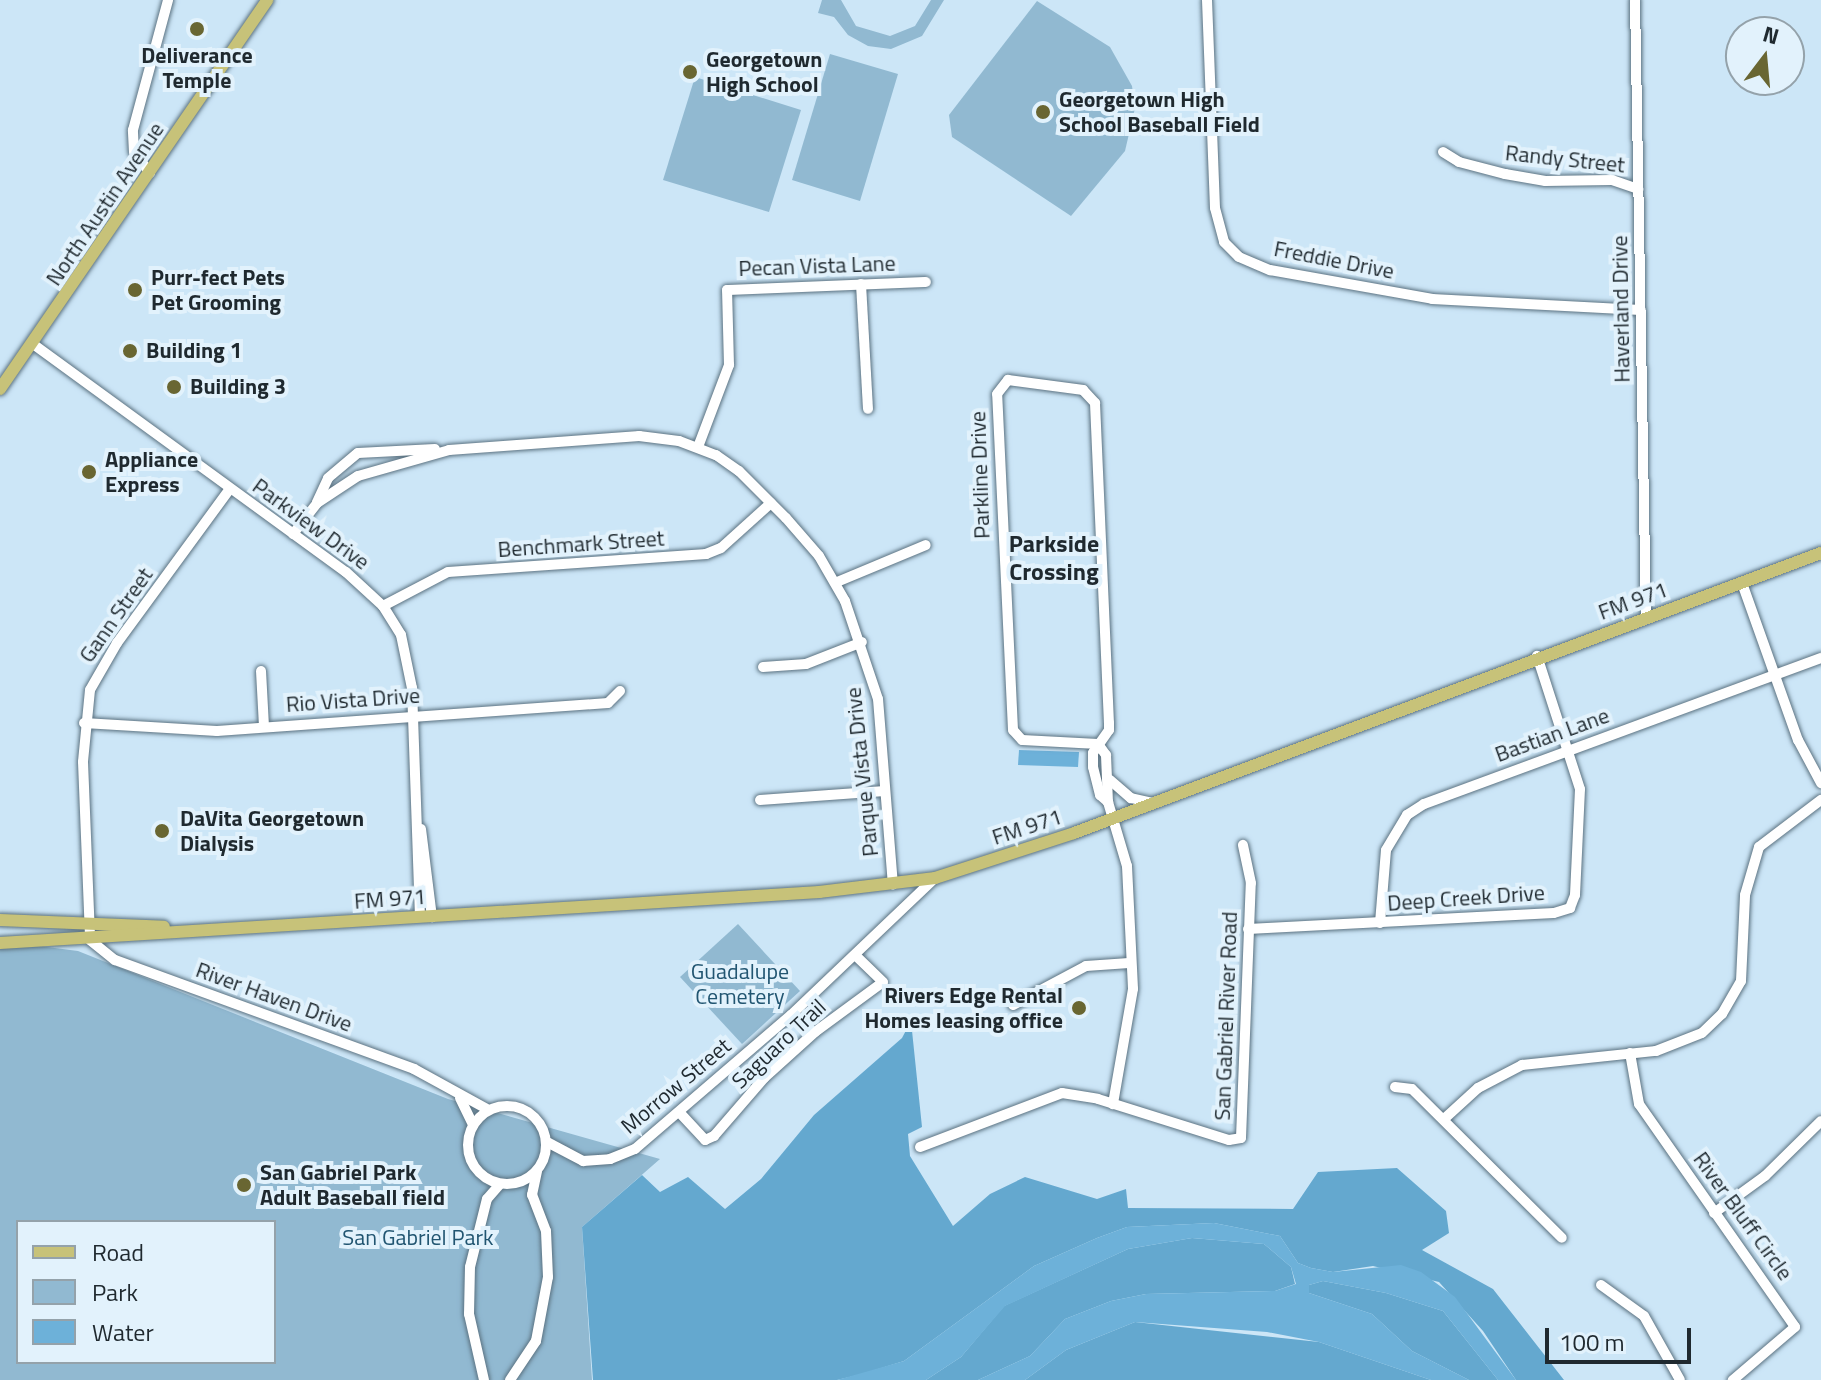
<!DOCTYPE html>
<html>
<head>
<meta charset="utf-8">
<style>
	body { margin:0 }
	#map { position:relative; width:1821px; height:1380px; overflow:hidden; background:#cce6f7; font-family:"Titillium Web",sans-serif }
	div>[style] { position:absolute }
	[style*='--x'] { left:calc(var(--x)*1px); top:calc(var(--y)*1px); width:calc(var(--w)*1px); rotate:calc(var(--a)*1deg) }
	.green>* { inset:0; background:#91b9d1 }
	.forest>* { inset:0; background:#64a8cf }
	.water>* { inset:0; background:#6db1d9 }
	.roads { filter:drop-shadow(0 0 2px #5b7281) drop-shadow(0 0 2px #5b7281) }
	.minor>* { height:10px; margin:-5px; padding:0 5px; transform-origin:5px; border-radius:5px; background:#fff }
	.minor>.ring { margin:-5px; padding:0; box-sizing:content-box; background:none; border:10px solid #fff; border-radius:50% }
	.major>* { height:12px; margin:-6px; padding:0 6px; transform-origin:6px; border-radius:6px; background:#c7c279 }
	.dots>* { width:22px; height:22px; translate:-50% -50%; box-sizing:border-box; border:4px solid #e2f2fc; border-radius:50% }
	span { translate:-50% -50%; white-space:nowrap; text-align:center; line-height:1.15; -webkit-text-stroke:8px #e2f2fc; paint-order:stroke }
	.poi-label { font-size:22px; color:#1f292f; font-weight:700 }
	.left { translate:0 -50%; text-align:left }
	.right { translate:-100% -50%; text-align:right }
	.street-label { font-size:22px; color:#1f292f }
	.park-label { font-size:22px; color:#215571 }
	.neighbourhood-label { font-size:24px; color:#1f292f; font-weight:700 }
	.legend { position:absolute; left:16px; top:1220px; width:260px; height:144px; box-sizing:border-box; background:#e2f2fc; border:2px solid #94a2aa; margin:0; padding:10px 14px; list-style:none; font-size:24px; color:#1f292f }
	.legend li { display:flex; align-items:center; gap:16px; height:40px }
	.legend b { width:40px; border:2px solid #94a2aa }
	.north { position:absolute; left:1725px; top:16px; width:80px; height:80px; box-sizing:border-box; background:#e2f2fc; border:2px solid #94a2aa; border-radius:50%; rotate:16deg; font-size:22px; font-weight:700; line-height:32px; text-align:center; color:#1f292f }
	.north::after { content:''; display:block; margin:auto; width:28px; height:36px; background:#696632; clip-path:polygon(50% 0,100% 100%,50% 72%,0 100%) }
	.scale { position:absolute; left:1545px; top:1328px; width:146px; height:36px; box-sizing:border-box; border:4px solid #1f292f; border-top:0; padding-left:10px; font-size:24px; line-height:28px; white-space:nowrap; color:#1f292f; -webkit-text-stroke:6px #e2f2fc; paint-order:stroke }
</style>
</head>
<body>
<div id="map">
	<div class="green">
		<div style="clip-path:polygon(822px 0,841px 0,856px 26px,890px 36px,915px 26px,931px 0,944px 0,922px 36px,891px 49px,868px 46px,848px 35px,834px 17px,818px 13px)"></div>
		<div style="clip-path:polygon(1037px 1px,1110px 47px,1132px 86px,1135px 108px,1125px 151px,1071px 216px,952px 137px,949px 115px)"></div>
		<div style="clip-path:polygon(830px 54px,898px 74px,860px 201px,792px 180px)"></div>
		<div style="clip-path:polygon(695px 77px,801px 110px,769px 212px,663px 180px)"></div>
		<div style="clip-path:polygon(738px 924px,800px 991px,742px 1044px,680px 977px)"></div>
		<div style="clip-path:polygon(evenodd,0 941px,78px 951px,448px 1099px,660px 1159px,582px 1227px,592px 1380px,0 1380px,0 941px,18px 1222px,274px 1222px,274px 1362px,18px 1362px,18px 1222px)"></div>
	</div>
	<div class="forest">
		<div style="clip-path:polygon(911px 1021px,922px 1127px,908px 1134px,910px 1156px,953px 1226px,990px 1194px,1025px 1177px,1097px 1199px,1126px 1189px,1128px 1208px,1293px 1209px,1318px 1172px,1397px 1168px,1446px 1211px,1449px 1233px,1422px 1250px,1493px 1289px,1564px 1380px,1516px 1380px,1483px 1331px,1439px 1282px,1373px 1266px,1333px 1272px,1311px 1268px,1298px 1263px,1280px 1236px,1214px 1223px,1127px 1227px,1097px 1238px,1034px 1266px,904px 1361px,862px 1374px,837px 1380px,593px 1380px,582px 1227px,642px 1175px,660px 1192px,688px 1177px,725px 1209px,761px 1179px,814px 1115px,902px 1038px)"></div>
		<div style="clip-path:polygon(1192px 1238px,1264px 1244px,1291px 1267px,1295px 1284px,1275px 1291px,1146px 1294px,1111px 1301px,1065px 1319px,1030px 1356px,978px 1380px,926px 1380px,961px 1357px,1004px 1306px,1128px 1249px)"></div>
		<div style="clip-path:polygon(1323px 1281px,1386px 1293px,1443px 1311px,1498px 1380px,1469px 1380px,1412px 1351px,1372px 1314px,1309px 1293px,1309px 1285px)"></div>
		<div style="clip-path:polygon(1135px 1322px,1319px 1342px,1431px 1380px,1025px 1380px,1066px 1350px)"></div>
	</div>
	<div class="water">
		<div style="clip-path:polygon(1019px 750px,1079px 752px,1078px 767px,1018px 765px)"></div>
		<div style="clip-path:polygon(1214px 1223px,1280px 1236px,1298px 1263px,1311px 1268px,1333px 1272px,1401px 1265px,1421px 1272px,1455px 1297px,1516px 1380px,1498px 1380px,1443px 1311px,1386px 1293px,1323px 1281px,1309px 1285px,1309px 1293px,1372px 1314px,1412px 1351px,1469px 1380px,1431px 1380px,1319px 1342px,1267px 1332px,1135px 1322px,1066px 1350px,1025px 1380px,978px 1380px,1030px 1356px,1065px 1319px,1111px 1301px,1146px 1294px,1275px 1291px,1296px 1284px,1291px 1267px,1264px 1244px,1192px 1238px,1128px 1249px,1005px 1306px,961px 1357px,926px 1380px,837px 1380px,904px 1361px,1034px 1266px,1097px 1238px,1127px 1227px)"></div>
	</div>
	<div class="roads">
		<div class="minor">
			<div style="--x:1207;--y:0;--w:208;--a:87.8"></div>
			<div style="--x:1215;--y:208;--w:35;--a:75"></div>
			<div style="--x:1224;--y:242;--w:21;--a:45"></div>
			<div style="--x:1239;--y:257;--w:34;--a:23"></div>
			<div style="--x:1270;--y:270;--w:165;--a:10.1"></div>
			<div style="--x:1432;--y:299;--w:209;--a:3"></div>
			<div style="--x:1635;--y:0;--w:617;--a:88.98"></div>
			<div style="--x:1443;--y:152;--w:19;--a:32"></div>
			<div style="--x:1459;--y:162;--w:48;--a:14.6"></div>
			<div style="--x:1505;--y:174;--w:41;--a:9.9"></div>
			<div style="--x:1545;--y:181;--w:67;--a:-0.9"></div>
			<div style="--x:1612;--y:180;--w:28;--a:19"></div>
			<div style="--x:150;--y:173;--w:26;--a:-127"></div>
			<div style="--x:134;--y:152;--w:22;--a:-93"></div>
			<div style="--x:133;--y:130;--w:135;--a:-74.9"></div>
			<div style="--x:861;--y:284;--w:125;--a:86.8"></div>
			<div style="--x:33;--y:344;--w:387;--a:36.1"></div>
			<div style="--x:346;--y:572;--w:50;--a:42.6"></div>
			<div style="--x:383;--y:606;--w:34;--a:58"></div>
			<div style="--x:401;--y:635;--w:54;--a:78.3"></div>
			<div style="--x:412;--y:688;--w:229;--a:88"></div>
			<div style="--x:698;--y:447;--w:88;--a:-69.3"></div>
			<div style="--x:729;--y:365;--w:75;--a:-91.5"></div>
			<div style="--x:727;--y:290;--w:199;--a:-2.3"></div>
			<div style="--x:229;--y:490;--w:190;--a:126.2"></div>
			<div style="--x:117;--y:643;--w:54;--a:119.9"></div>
			<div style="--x:90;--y:690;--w:72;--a:95.6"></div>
			<div style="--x:83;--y:762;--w:178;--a:87.7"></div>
			<div style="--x:90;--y:940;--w:32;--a:39"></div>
			<div style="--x:115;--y:960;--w:318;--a:20"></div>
			<div style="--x:414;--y:1069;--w:85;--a:28.7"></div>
			<div style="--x:317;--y:502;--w:26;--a:-65"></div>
			<div style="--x:328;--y:478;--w:39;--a:-40"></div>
			<div style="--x:358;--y:453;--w:77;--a:-3"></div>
			<div style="--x:293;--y:534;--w:39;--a:-52"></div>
			<div style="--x:317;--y:503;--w:49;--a:-33.4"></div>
			<div style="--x:358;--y:476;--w:95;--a:-15.9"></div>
			<div style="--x:449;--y:450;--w:191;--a:-4.2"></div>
			<div style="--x:639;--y:436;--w:40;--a:7.1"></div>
			<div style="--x:679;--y:441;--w:40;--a:21"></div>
			<div style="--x:716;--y:455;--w:28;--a:35"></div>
			<div style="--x:739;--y:471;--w:66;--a:45"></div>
			<div style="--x:786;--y:518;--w:50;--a:49"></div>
			<div style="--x:819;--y:556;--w:52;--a:60"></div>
			<div style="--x:845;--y:601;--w:103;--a:71.4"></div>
			<div style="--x:878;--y:699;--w:186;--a:85.4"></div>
			<div style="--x:837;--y:582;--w:96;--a:-22.6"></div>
			<div style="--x:1742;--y:583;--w:167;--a:70.4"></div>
			<div style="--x:1798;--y:740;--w:49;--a:61.9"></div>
			<div style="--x:383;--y:606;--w:73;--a:-27.6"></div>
			<div style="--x:448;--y:572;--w:259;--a:-4"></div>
			<div style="--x:706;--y:554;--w:16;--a:-22"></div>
			<div style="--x:721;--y:548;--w:67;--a:-42"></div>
			<div style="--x:763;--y:667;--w:43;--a:-4"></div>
			<div style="--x:806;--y:664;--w:60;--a:-21.4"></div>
			<div style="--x:261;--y:671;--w:56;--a:86.9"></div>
			<div style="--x:84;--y:723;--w:133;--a:3.4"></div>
			<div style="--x:217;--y:731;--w:392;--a:-4.1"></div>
			<div style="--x:608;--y:703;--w:17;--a:-45"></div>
			<div style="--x:1098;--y:744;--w:76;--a:-177"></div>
			<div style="--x:1022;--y:740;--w:13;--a:-132"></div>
			<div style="--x:1013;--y:730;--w:336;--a:-92.7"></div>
			<div style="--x:997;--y:394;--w:18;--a:-52"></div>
			<div style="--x:1008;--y:380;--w:76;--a:7.6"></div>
			<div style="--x:1083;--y:390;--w:18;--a:47"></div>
			<div style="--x:1095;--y:403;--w:320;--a:87.5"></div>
			<div style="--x:1109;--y:723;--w:7;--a:90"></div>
			<div style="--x:1109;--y:730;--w:28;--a:125"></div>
			<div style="--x:1093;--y:753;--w:14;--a:90"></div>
			<div style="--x:1093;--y:767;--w:29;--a:76"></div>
			<div style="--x:1100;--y:795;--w:11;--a:41"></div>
			<div style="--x:1098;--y:744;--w:14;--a:54"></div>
			<div style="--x:1106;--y:755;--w:47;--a:87.6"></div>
			<div style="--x:1108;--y:802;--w:67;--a:73.5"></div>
			<div style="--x:1127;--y:866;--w:123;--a:87.2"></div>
			<div style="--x:1133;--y:989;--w:117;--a:99.9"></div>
			<div style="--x:1110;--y:780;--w:28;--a:41"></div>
			<div style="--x:1131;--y:798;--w:23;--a:13"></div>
			<div style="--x:760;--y:800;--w:125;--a:-4.1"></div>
			<div style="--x:421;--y:829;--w:89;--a:82.9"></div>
			<div style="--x:1380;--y:923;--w:73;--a:-85.3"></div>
			<div style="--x:1386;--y:850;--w:41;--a:-59"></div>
			<div style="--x:1407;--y:815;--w:20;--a:-33"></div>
			<div style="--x:1424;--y:804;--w:423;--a:-20.2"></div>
			<div style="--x:1248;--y:929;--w:306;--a:-3"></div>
			<div style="--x:1554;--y:913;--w:17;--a:-17"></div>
			<div style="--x:1570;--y:908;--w:14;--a:-69"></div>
			<div style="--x:1575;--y:895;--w:106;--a:-87.3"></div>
			<div style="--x:1580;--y:789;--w:140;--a:-107.9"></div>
			<div style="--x:1013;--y:1005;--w:83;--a:-28.1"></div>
			<div style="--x:1086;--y:966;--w:43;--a:-4"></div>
			<div style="--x:1630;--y:1053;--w:52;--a:80"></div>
			<div style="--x:1639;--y:1104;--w:272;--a:55"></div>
			<div style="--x:1795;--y:1327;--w:82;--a:139.5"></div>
			<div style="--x:1395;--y:1087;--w:17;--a:7"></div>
			<div style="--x:1412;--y:1089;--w:211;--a:44.8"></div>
			<div style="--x:460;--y:1098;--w:30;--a:64"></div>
			<div class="ring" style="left:468px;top:1106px;width:68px;height:68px"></div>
			<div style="--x:680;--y:1113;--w:37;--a:47"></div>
			<div style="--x:705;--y:1140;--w:10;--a:-24"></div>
			<div style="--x:714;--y:1136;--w:77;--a:-49.2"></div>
			<div style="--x:764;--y:1078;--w:69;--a:-42"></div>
			<div style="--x:815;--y:1032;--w:84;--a:-36.3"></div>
			<div style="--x:883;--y:982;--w:39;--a:-136"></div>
			<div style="--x:1444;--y:1119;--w:46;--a:-42.4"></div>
			<div style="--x:1478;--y:1088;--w:50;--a:-27.6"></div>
			<div style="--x:1522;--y:1065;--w:135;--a:-6"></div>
			<div style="--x:1656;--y:1051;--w:49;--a:-21.4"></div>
			<div style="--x:1702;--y:1033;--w:28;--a:-44"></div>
			<div style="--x:1722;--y:1014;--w:38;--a:-60"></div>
			<div style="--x:1741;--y:981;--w:86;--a:-87.3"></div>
			<div style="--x:1745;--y:895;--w:50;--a:-73.7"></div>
			<div style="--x:1759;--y:847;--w:78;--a:-37.2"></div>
			<div style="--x:547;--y:1142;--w:41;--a:27.8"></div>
			<div style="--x:583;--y:1161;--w:27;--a:-4"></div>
			<div style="--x:610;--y:1159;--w:27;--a:-22"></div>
			<div style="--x:635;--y:1149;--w:206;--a:-40.7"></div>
			<div style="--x:791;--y:1015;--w:199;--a:-43.6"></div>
			<div style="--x:920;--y:1147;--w:152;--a:-20.8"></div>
			<div style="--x:1062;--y:1093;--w:36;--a:9"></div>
			<div style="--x:1098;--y:1099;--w:137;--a:17.4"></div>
			<div style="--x:1229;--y:1140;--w:12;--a:-9"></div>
			<div style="--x:1241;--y:1138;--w:255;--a:-87.8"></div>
			<div style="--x:1251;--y:883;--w:39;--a:-102"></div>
			<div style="--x:1714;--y:1213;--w:63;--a:-36"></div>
			<div style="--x:1765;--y:1176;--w:78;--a:-44.5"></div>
			<div style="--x:1601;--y:1285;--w:53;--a:35.8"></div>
			<div style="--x:1644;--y:1316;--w:73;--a:60.6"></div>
			<div style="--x:484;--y:1380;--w:68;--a:-102.8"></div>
			<div style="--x:469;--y:1314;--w:47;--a:-88.8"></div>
			<div style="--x:470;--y:1267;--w:70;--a:-76"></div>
			<div style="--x:487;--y:1199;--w:20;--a:-49"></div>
			<div style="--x:510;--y:1380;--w:47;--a:-56.3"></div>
			<div style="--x:536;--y:1341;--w:65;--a:-79.4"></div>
			<div style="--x:548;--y:1277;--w:46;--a:-92.5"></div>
			<div style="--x:546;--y:1231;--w:39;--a:-111"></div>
			<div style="--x:532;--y:1195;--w:25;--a:-78"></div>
		</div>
		<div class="major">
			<div style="--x:0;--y:389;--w:472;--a:-55.5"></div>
			<div style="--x:0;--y:920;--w:164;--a:2.4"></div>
			<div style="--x:0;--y:943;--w:821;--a:-3.56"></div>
			<div style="--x:819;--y:892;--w:117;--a:-6.9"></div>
			<div style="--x:935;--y:878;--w:146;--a:-17.9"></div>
			<div style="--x:1074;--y:833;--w:798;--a:-20.55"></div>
		</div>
	</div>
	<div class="dots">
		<div style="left:197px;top:29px;background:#696632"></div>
		<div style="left:690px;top:72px;background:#696632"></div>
		<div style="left:1043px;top:112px;background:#696632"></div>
		<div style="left:135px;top:290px;background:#696632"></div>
		<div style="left:130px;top:351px;background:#696632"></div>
		<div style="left:174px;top:387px;background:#696632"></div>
		<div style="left:89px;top:472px;background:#696632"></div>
		<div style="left:162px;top:831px;background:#696632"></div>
		<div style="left:1079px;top:1008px;background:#696632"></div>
		<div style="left:244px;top:1185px;background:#696632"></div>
	</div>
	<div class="poi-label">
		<span style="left:197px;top:68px">Deliverance<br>Temple</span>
		<span class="left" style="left:706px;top:72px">Georgetown<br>High School</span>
		<span class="left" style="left:1059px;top:112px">Georgetown High<br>School Baseball Field</span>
		<span class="left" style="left:151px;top:290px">Purr-fect Pets<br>Pet Grooming</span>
		<span class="left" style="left:146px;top:351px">Building 1</span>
		<span class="left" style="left:190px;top:387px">Building 3</span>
		<span class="left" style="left:105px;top:472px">Appliance<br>Express</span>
		<span class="left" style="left:180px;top:831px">DaVita Georgetown<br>Dialysis</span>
		<span class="right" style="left:1063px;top:1008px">Rivers Edge Rental<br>Homes leasing office</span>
		<span class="left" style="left:260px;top:1185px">San Gabriel Park<br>Adult Baseball field</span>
	</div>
	<div class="street-label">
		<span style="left:1565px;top:159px;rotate:6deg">Randy Street</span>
		<span style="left:105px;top:204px;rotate:-56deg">North Austin Avenue</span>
		<span style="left:1334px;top:260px;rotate:11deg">Freddie Drive</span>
		<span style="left:817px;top:266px;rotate:-2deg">Pecan Vista Lane</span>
		<span style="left:1621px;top:309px;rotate:-91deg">Haverland Drive</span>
		<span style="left:980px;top:475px;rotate:-92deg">Parkline Drive</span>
		<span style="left:311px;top:524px;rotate:36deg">Parkview Drive</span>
		<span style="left:581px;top:544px;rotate:-4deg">Benchmark Street</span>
		<span style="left:1633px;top:601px;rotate:-20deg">FM 971</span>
		<span style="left:116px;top:615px;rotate:-55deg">Gann Street</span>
		<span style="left:353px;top:700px;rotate:-4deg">Rio Vista Drive</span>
		<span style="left:1552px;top:735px;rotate:-20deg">Bastian Lane</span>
		<span style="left:862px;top:772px;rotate:-96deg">Parque Vista Drive</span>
		<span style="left:1027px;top:827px;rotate:-18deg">FM 971</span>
		<span style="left:1466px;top:898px;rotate:-4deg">Deep Creek Drive</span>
		<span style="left:390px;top:899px;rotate:-4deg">FM 971</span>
		<span style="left:274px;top:997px;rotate:20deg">River Haven Drive</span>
		<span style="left:1226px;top:1016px;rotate:-88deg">San Gabriel River Road</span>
		<span style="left:779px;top:1044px;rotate:-43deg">Saguaro Trail</span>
		<span style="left:676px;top:1086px;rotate:-40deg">Morrow Street</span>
		<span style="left:1743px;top:1216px;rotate:54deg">River Bluff Circle</span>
	</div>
	<div class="park-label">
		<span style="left:740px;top:984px">Guadalupe<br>Cemetery</span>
		<span style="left:418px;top:1238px">San Gabriel Park</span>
	</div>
	<div class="neighbourhood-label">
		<span style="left:1054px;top:558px">Parkside<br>Crossing</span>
	</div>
	<ul class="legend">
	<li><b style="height:10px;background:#c7c279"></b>Road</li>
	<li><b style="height:22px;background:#91b9d1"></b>Park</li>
	<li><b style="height:22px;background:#6db1d9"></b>Water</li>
	</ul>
	<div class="north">N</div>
	<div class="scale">100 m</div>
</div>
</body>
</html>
